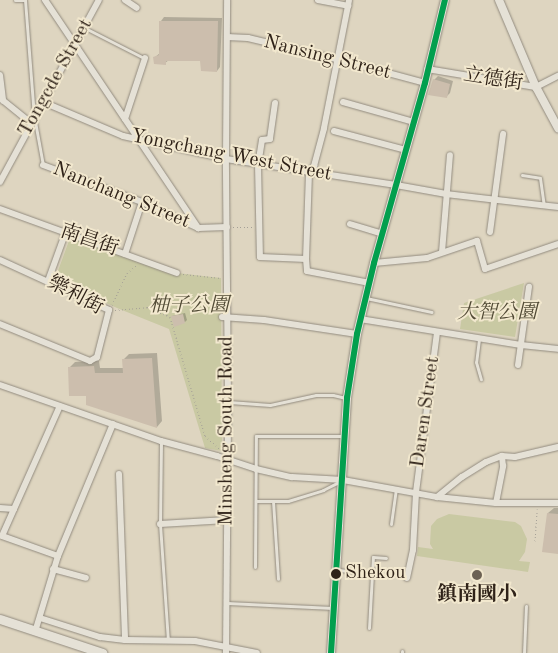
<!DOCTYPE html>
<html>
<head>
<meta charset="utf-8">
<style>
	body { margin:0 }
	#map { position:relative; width:558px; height:653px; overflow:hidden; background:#ded5c0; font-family:"Old Standard TT","Noto Serif TC",serif }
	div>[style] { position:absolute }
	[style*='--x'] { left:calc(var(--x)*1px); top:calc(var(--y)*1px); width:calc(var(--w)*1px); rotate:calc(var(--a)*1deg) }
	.green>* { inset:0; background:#c9c9a3 }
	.shadow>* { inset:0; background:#0003 }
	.building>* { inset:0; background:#ccbead }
	.path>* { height:1px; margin-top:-0.5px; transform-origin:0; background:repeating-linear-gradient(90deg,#a49f96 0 1px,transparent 0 3.5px) }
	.roads { filter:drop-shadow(0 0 1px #928b7f) drop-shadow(0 0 1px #928b7f) }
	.service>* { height:3px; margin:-1.5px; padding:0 1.5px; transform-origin:1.5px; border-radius:1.5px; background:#e5e1d6 }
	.minor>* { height:6px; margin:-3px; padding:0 3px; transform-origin:3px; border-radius:3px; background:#e5e1d6 }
	.tertiary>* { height:8px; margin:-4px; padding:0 4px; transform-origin:4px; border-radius:4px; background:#e5e1d6 }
	.secondary>* { height:9px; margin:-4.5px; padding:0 4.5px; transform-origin:4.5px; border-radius:4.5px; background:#e5e1d6 }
	.bus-1>* { height:6px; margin:-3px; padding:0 3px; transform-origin:3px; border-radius:3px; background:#029f4e }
	.dots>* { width:14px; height:14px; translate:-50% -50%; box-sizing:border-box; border:2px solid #f2e8ce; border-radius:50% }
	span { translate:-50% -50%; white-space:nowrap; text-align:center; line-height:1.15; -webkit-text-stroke:4px #f2e8ce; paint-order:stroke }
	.bus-label { font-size:19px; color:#2f2218 }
	.left { translate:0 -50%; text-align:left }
	.street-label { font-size:20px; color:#2f2218 }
	.park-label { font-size:20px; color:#514a35; font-style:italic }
	.poi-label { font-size:20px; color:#2f2218; font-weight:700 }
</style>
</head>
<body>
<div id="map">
	<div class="green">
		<div style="clip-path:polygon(70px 238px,177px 273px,221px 278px,222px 451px,205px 448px,169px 329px,117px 308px,55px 279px)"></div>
		<div style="clip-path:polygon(524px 283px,515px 337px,460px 329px,464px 303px)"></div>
		<div style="clip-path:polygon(449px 514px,515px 522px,521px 526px,527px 539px,525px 552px,519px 561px,530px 562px,528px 572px,417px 556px,418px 547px,433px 549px,430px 544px,431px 526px,437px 519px)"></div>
	</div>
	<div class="shadow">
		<div style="clip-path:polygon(164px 17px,222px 18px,220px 67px,217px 71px,202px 60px,169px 60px,165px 63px,154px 58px,160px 53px,161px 21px)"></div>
		<div style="clip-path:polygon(438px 76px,453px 81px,450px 93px,446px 97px,434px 80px)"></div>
		<div style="clip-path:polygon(185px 313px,187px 320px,185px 322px,172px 316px)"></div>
		<div style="clip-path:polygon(157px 353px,162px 421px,157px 427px,87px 394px,70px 367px,75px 362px,99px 361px,100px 368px,124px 368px,124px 359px,129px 354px)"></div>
		<div style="clip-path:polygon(554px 508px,558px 508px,558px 551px,548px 513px)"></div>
	</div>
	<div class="building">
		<div style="clip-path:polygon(159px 21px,218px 21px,217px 72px,201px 71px,200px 61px,166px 61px,166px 65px,154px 64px,153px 57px,159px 55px)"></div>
		<div style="clip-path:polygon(433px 79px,450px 84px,447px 98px,428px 95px)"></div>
		<div style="clip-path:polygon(183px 314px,185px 323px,174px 327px,171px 316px)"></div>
		<div style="clip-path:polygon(152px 358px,157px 428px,86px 405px,86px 396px,69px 396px,68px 367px,94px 366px,95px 373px,123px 373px,122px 359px)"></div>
		<div style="clip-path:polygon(547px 513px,558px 514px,558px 554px,542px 552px)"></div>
	</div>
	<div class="path">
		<div style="--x:233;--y:227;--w:21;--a:0"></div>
		<div style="--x:183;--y:274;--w:38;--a:6"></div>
		<div style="--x:112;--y:305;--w:35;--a:-65"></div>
		<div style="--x:127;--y:273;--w:13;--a:-39"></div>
		<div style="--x:115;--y:310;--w:32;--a:-5"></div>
		<div style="--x:147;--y:307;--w:25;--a:23"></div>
		<div style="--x:170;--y:317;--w:124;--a:73.6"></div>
		<div style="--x:205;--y:436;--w:20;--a:41"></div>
		<div style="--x:535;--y:541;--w:32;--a:-86"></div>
	</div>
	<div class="roads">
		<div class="service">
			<div style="--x:15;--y:0;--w:10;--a:0"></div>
			<div style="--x:25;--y:0;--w:116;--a:85.6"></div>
			<div style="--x:34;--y:116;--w:50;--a:79.6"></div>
			<div style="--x:85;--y:28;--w:66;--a:27"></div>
			<div style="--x:522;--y:175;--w:18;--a:9"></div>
			<div style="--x:540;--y:178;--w:27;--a:82"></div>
			<div style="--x:366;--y:298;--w:67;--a:12"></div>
			<div style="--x:479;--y:339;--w:23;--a:97"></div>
			<div style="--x:476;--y:362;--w:18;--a:74"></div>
			<div style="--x:229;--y:402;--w:41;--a:4.2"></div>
			<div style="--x:270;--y:405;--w:47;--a:-12.3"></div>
			<div style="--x:316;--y:395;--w:17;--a:0"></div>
			<div style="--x:333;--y:395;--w:13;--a:13"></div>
			<div style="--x:161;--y:442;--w:82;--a:90.7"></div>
			<div style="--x:160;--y:524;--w:116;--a:86.1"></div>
			<div style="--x:256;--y:501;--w:32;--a:0"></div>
			<div style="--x:288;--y:501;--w:37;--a:-17"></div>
			<div style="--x:323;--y:490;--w:18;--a:-27"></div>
			<div style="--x:273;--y:501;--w:78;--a:86.3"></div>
			<div style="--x:391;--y:524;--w:35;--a:-82"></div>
			<div style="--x:255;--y:567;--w:131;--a:-89.6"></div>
			<div style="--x:256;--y:436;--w:89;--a:0"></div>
			<div style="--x:338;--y:570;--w:33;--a:5"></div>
			<div style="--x:227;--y:603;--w:106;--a:2.7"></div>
			<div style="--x:369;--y:628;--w:71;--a:-86.8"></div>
			<div style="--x:373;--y:557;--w:13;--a:4"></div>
			<div style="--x:402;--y:651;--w:2;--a:90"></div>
			<div style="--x:524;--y:653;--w:47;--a:-87.6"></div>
		</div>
		<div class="minor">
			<div style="--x:45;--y:0;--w:275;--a:56.1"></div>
			<div style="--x:125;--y:0;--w:14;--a:34"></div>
			<div style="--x:318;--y:0;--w:31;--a:11"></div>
			<div style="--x:227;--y:37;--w:21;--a:3"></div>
			<div style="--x:248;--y:38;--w:90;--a:13.4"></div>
			<div style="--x:336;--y:59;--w:92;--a:15.1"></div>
			<div style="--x:427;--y:69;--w:110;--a:9.4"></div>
			<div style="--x:536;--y:87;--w:25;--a:-27"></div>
			<div style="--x:0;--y:75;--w:26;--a:83"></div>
			<div style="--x:0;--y:98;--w:40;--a:39"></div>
			<div style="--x:43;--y:102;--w:87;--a:23"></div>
			<div style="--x:123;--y:136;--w:106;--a:12.6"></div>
			<div style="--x:226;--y:159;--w:172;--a:8.7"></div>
			<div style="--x:396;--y:185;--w:51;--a:10.2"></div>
			<div style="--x:446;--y:194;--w:113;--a:6.6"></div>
			<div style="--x:343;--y:102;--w:74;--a:15.7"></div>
			<div style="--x:275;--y:103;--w:36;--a:98"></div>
			<div style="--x:270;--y:139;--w:8;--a:173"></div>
			<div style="--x:262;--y:140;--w:24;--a:99"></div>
			<div style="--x:258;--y:164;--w:93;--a:88.8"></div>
			<div style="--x:260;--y:257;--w:46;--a:2.5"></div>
			<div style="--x:306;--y:259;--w:12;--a:85"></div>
			<div style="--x:307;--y:271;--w:64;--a:10.8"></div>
			<div style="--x:125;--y:119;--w:64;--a:-71.8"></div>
			<div style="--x:334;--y:131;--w:74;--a:14.8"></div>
			<div style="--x:43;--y:165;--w:106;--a:20.5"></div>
			<div style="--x:142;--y:202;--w:62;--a:24.9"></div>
			<div style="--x:198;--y:228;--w:29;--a:-2"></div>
			<div style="--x:0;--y:182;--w:207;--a:-61.5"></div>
			<div style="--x:0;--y:209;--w:188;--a:19.9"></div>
			<div style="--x:350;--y:224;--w:34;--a:17"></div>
			<div style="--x:490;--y:232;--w:99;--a:-82.4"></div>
			<div style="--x:442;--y:252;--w:97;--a:-85.3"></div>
			<div style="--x:125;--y:254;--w:55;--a:-71.9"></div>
			<div style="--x:306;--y:259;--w:86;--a:-88"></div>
			<div style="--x:309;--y:173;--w:9;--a:-54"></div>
			<div style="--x:314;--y:166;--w:39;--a:-75"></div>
			<div style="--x:324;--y:128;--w:130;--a:-78.9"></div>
			<div style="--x:0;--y:260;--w:120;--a:24.6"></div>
			<div style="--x:109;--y:310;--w:49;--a:104.3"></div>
			<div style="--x:97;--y:357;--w:8;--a:150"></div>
			<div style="--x:90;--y:361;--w:97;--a:-157.7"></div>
			<div style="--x:374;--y:263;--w:53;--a:-5.4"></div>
			<div style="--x:427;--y:258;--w:53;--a:-18.8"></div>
			<div style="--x:477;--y:241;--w:29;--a:74"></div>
			<div style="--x:485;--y:269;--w:77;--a:-18.9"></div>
			<div style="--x:48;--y:281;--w:50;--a:-70.1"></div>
			<div style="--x:222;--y:317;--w:42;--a:4.1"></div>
			<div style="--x:264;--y:320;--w:94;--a:8.6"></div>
			<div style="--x:360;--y:319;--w:163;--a:9.2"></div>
			<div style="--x:521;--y:345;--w:37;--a:6"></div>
			<div style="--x:518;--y:365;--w:79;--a:-82"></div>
			<div style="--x:0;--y:385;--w:170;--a:19.2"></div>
			<div style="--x:161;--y:441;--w:58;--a:15"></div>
			<div style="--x:217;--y:456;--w:41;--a:18.4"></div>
			<div style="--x:256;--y:469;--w:37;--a:13"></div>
			<div style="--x:292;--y:477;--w:51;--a:3.4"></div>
			<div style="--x:343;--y:480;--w:96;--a:10.3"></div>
			<div style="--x:437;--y:497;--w:59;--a:5.8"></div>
			<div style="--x:496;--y:503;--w:62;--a:0"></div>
			<div style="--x:119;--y:474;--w:166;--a:87.9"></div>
			<div style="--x:437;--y:497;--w:32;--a:-39"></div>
			<div style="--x:462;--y:477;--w:28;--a:-32"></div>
			<div style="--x:486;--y:462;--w:17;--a:-21"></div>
			<div style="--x:502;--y:456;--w:13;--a:4"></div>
			<div style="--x:515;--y:457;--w:44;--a:-13.1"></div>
			<div style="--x:496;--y:503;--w:38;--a:-79"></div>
			<div style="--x:503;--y:466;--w:10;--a:-96"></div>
			<div style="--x:0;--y:508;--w:14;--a:4"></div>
			<div style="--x:160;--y:524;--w:67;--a:-3.4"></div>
			<div style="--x:58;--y:556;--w:143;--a:-67.4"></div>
			<div style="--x:53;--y:569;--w:34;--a:15"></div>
			<div style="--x:407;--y:578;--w:29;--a:-78"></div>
			<div style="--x:413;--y:550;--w:58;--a:-87"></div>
			<div style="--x:416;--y:492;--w:161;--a:-82.5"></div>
			<div style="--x:40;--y:618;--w:63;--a:17.6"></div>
			<div style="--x:100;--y:637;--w:25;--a:7"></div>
			<div style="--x:125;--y:640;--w:70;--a:0.8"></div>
			<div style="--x:195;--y:641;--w:63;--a:11"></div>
			<div style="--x:35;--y:632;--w:79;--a:-73.2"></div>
			<div style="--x:58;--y:556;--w:59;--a:-160.3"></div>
			<div style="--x:2;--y:536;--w:142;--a:-66"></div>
			<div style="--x:226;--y:653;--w:251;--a:-89.5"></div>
			<div style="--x:228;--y:402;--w:243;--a:-90.5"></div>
			<div style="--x:226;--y:159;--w:159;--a:-89.6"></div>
		</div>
		<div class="tertiary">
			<div style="--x:499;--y:0;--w:95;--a:67"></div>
			<div style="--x:536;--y:87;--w:47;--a:61.8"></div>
			<div style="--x:331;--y:653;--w:256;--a:-86.4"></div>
			<div style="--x:347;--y:398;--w:65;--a:-81.1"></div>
			<div style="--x:357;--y:334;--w:73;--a:-76.5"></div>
			<div style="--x:374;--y:263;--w:187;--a:-74.2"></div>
			<div style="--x:425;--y:83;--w:85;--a:-76.5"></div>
		</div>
		<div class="secondary">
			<div style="--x:0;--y:619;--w:108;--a:18.4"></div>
		</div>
	</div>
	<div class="bus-1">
		<div style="--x:331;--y:653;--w:256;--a:-86.4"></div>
		<div style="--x:347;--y:398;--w:65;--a:-81.1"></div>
		<div style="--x:357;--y:334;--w:73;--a:-76.5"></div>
		<div style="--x:374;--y:263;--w:187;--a:-74.2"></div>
		<div style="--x:425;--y:83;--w:85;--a:-76.5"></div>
	</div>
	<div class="dots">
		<div style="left:336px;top:574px;background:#2f2218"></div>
		<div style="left:477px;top:575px;background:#6c6153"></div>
	</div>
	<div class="bus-label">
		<span class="left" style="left:345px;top:574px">Shekou</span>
	</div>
	<div class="street-label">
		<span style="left:327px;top:58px;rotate:14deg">Nansing Street</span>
		<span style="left:56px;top:78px;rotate:-61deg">Tongcde Street</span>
		<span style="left:493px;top:80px;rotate:9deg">立德街</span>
		<span style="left:231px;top:156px;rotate:11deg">Yongchang West Street</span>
		<span style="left:121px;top:196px;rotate:22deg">Nanchang Street</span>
		<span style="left:89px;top:241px;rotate:19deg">南昌街</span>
		<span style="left:75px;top:296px;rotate:28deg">樂利街</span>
		<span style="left:426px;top:412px;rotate:-82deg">Daren Street</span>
		<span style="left:227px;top:431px;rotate:-90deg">Minsheng South Road</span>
	</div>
	<div class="park-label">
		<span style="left:189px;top:306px">柚子公園</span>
		<span style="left:497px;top:313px">大智公園</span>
	</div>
	<div class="poi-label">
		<span style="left:477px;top:595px">鎮南國小</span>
	</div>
</div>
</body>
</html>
